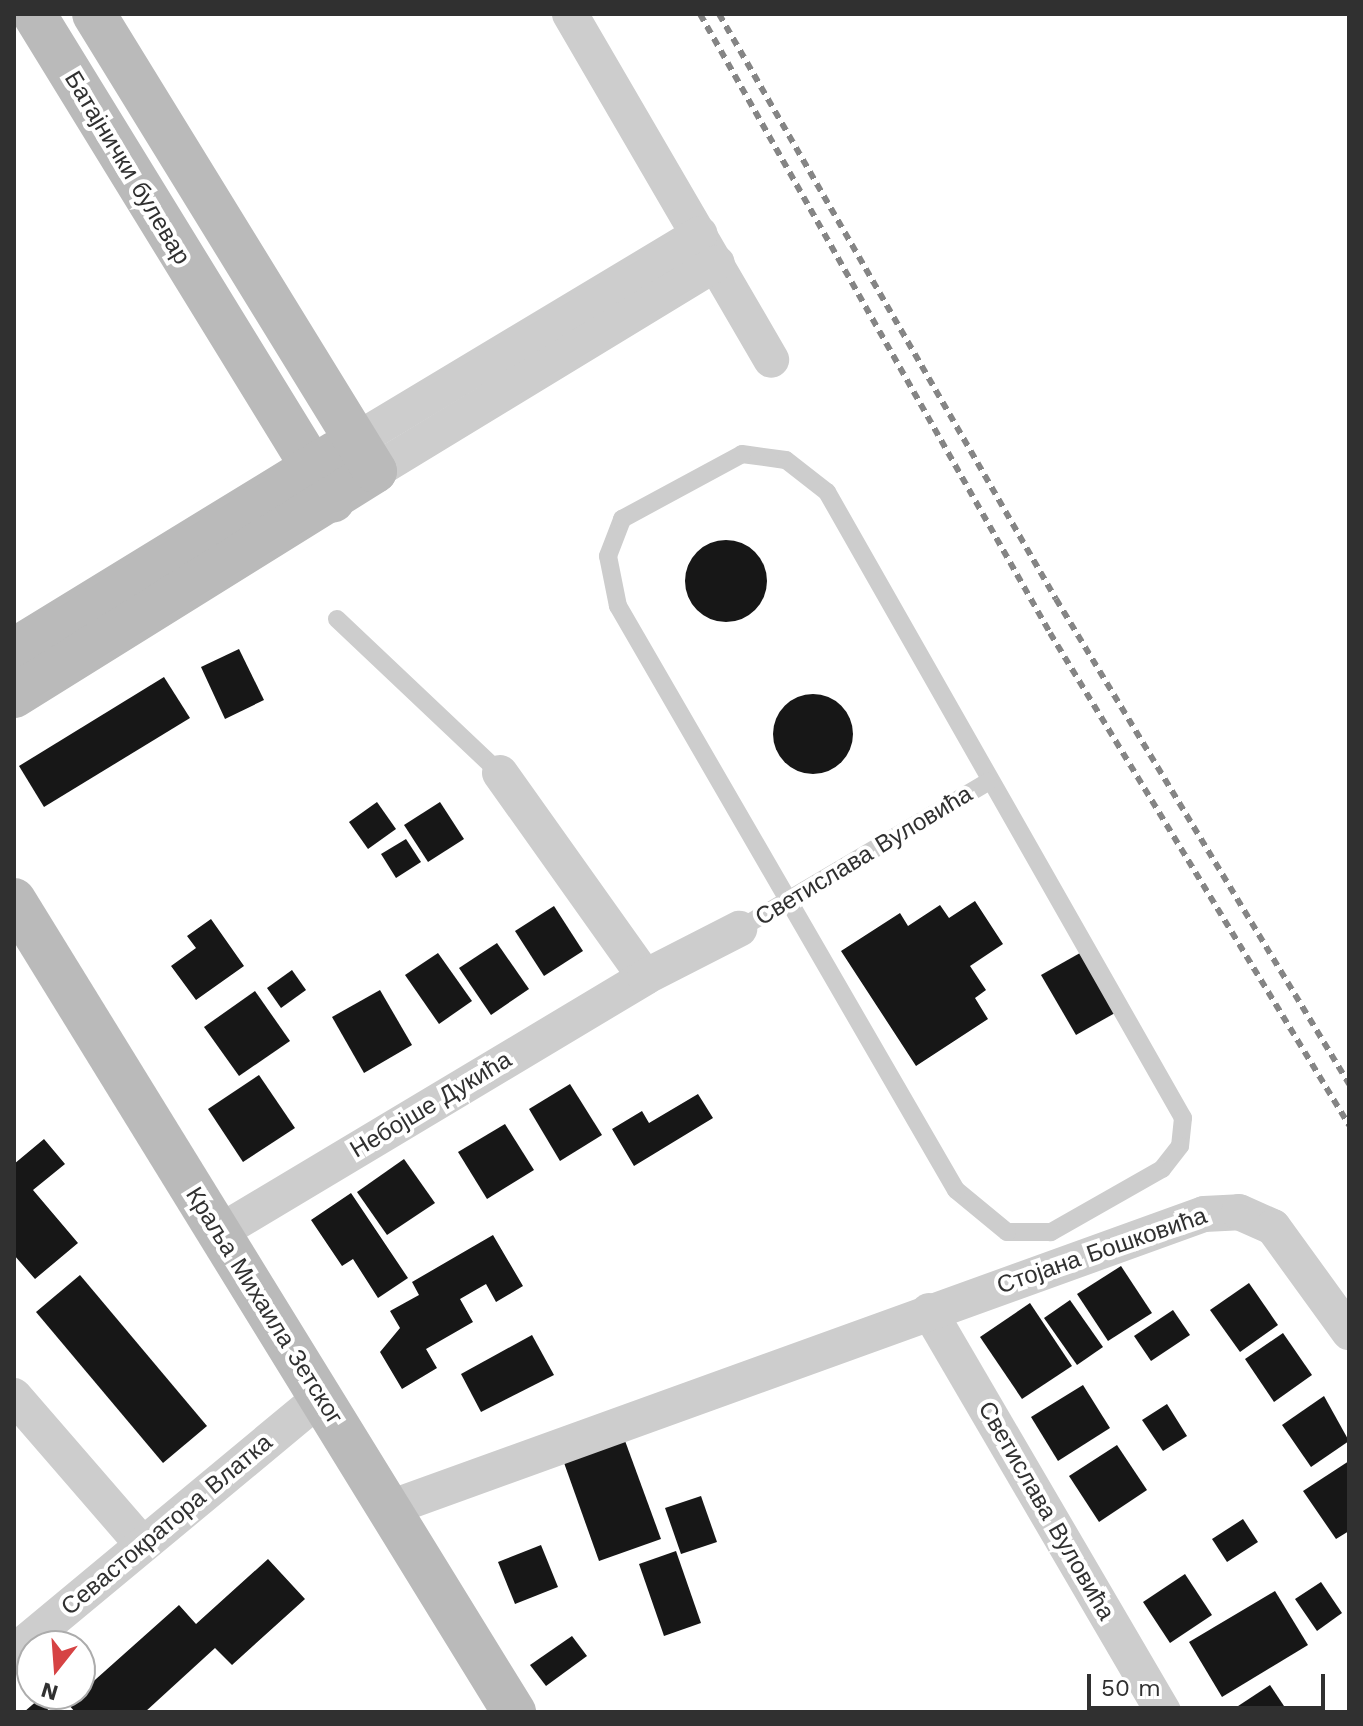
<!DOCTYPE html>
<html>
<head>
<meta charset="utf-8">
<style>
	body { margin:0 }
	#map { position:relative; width:1363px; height:1726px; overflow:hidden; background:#fff; font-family:"Work Sans",sans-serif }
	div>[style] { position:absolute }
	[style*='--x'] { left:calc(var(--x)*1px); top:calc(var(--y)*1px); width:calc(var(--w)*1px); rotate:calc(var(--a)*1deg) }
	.building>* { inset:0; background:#171717 }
	.round { border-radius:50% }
	.lane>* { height:18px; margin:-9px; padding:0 9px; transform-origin:9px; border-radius:9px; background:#cdcdcd }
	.street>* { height:36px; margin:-18px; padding:0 18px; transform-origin:18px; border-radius:18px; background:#cdcdcd }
	.secondary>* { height:44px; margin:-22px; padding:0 22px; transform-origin:22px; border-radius:22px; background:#bababa }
	.rail>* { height:6px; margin-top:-3px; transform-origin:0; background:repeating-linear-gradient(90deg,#858585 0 8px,transparent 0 14px) }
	span { translate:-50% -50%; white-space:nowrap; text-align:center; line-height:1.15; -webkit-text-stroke:8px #fff; paint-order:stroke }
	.street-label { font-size:24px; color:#303030 }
	.frame { position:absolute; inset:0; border:16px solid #303030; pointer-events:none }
	.north { position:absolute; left:16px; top:1630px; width:80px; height:80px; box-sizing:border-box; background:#fff; border:2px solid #acacac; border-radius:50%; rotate:197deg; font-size:22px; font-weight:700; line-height:32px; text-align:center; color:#303030 }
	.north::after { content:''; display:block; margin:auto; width:28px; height:36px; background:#d64344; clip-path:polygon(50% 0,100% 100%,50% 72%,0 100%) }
	.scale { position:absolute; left:1087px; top:1674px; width:238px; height:36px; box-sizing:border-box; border:4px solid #303030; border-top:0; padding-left:10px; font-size:24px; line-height:28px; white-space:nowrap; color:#303030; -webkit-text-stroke:6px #fff; paint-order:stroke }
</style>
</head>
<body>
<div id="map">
	<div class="building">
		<div class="round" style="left:685px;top:540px;width:82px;height:82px"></div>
		<div style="clip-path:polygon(239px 649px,264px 700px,225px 719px,201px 667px)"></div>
		<div style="clip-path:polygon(164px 677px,190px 718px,44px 807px,19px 766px)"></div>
		<div class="round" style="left:773px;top:694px;width:80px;height:80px"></div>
		<div style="clip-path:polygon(377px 802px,396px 829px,368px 849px,349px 822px)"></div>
		<div style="clip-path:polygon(440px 802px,464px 839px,428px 862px,404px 825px)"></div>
		<div style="clip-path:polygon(406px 839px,421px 862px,396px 878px,381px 854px)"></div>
		<div style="clip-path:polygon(975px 901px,1003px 944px,970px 966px,986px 990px,975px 998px,988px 1019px,916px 1066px,841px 951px,900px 913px,908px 926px,940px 905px,949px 918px)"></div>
		<div style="clip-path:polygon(554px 906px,583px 951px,544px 976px,515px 931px)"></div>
		<div style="clip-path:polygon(211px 919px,244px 966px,196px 1000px,171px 966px,196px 948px,187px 936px)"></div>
		<div style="clip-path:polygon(497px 943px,529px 989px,491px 1015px,459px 968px)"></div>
		<div style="clip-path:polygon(438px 953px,472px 1001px,439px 1024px,405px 975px)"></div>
		<div style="clip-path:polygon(1080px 953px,1115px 1013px,1076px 1035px,1041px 975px)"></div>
		<div style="clip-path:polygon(292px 970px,306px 990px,281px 1008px,267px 988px)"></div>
		<div style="clip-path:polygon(380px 990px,412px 1045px,364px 1073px,332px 1017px)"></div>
		<div style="clip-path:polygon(255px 991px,290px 1041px,239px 1076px,204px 1027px)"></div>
		<div style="clip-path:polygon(259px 1075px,295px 1128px,243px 1162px,208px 1109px)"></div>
		<div style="clip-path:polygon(570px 1084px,602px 1135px,560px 1161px,529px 1109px)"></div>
		<div style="clip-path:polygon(698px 1094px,713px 1118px,634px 1166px,612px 1129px,642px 1111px,649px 1123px)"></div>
		<div style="clip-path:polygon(505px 1124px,534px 1170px,487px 1199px,458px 1152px)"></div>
		<div style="clip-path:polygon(44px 1139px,65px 1164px,33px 1190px,78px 1243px,35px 1279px,14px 1255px,14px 1164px)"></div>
		<div style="clip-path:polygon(404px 1159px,435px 1203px,387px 1235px,357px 1192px)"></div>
		<div style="clip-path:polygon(351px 1193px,408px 1278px,378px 1298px,353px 1259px,342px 1266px,311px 1220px)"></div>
		<div style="clip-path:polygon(493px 1235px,523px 1286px,496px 1302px,486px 1284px,460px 1299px,473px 1322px,426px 1349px,437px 1368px,402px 1389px,380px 1352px,400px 1328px,390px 1311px,419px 1295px,412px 1282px)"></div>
		<div style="clip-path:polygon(1121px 1266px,1152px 1313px,1108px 1341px,1077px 1294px)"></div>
		<div style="clip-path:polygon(80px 1275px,207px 1426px,163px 1463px,36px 1312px)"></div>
		<div style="clip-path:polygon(1249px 1283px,1278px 1325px,1240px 1352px,1210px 1310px)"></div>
		<div style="clip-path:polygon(1070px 1300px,1103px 1347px,1077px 1365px,1044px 1318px)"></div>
		<div style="clip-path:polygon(1030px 1303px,1072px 1366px,1022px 1399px,980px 1337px)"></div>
		<div style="clip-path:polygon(1173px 1310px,1190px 1335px,1151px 1361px,1134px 1336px)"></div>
		<div style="clip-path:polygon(1283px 1333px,1312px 1375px,1274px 1402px,1245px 1359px)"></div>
		<div style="clip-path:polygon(532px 1335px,554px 1375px,481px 1412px,461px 1374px)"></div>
		<div style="clip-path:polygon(1083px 1385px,1110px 1428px,1058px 1461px,1031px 1417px)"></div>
		<div style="clip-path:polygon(1324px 1396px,1349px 1441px,1311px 1467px,1282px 1425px)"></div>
		<div style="clip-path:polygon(1167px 1404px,1187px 1436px,1163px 1451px,1142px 1420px)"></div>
		<div style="clip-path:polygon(624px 1438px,661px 1539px,599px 1561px,563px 1460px)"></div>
		<div style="clip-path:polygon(1117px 1445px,1147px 1490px,1099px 1522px,1069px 1476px)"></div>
		<div style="clip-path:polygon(1349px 1461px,1349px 1531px,1336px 1539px,1303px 1491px)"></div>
		<div style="clip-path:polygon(701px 1496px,717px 1542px,681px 1554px,665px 1508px)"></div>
		<div style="clip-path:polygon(1243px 1519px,1258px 1542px,1227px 1562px,1212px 1539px)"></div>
		<div style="clip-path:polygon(541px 1545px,558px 1587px,515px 1604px,498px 1562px)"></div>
		<div style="clip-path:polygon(676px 1551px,701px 1623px,664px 1636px,639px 1564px)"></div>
		<div style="clip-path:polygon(268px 1559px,305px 1599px,232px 1665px,215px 1648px,145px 1712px,75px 1712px,68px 1704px,179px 1605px,196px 1624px)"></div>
		<div style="clip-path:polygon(1185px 1574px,1212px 1615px,1170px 1643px,1143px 1602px)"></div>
		<div style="clip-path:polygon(1321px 1582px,1342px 1613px,1317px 1631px,1295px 1599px)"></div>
		<div style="clip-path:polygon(1275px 1591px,1308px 1645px,1222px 1697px,1189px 1642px)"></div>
		<div style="clip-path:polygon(572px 1636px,587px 1656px,546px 1686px,530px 1665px)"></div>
		<div style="clip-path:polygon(1270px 1685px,1288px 1712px,1229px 1712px)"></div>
		<div style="clip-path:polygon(39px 1699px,50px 1712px,24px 1712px)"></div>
	</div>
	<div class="lane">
		<div style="--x:742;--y:454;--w:44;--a:7.8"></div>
		<div style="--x:786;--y:460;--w:52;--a:38"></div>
		<div style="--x:827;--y:492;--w:720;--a:60.37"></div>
		<div style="--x:1183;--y:1118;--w:28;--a:96"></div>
		<div style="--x:1180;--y:1146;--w:29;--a:128"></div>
		<div style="--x:1162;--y:1169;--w:128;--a:150.4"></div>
		<div style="--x:1051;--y:1232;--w:44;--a:180"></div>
		<div style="--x:1007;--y:1232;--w:66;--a:-140.5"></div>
		<div style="--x:956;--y:1190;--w:675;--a:-120.06"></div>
		<div style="--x:618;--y:606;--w:51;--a:-101.3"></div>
		<div style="--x:608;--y:556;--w:40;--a:-69"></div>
		<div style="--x:622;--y:519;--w:136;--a:-28.4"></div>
		<div style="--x:337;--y:619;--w:224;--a:43.4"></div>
		<div style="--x:739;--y:929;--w:289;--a:-30.6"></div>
	</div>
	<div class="street">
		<div style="--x:570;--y:14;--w:400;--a:59.8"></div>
		<div style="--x:355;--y:441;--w:402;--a:-31"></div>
		<div style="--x:375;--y:471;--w:400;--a:-31.3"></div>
		<div style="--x:500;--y:773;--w:250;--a:54.6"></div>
		<div style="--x:218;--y:1233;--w:498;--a:-30.9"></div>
		<div style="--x:645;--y:977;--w:106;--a:-27.1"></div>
		<div style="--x:929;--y:1311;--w:464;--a:59.7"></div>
		<div style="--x:14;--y:1396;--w:196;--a:49.1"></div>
		<div style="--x:390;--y:1508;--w:865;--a:-19.86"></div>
		<div style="--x:1204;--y:1214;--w:35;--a:-3"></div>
		<div style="--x:1239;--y:1212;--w:37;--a:24"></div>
		<div style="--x:1273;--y:1227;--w:130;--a:54.1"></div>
		<div style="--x:14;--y:1652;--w:398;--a:-39.7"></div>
	</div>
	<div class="secondary">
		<div style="--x:34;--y:14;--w:571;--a:58.45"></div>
		<div style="--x:14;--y:650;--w:377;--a:-31.5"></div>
		<div style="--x:14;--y:696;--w:425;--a:-31.9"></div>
		<div style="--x:375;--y:471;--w:536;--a:-121.59"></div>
		<div style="--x:14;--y:900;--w:954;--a:58.38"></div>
	</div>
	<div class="rail">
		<div style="--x:700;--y:14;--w:711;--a:60.51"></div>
		<div style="--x:1050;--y:633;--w:576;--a:58.71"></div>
		<div style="--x:719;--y:14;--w:675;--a:60.06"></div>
		<div style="--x:1056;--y:599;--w:567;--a:58.86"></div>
	</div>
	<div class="street-label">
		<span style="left:127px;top:168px;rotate:59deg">Батајнички булевар</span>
		<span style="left:864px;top:856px;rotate:-31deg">Светислава Вуловића</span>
		<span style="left:431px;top:1105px;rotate:-31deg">Небојше Дукића</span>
		<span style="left:1102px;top:1251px;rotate:-19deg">Стојана Бошковића</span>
		<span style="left:264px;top:1306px;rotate:58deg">Краља Михаила Зетског</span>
		<span style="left:1046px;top:1511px;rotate:60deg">Светислава Вуловића</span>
		<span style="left:167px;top:1525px;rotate:-40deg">Севастократора Влатка</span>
	</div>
	<div class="frame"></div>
	<div class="north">N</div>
	<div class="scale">50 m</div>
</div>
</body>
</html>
